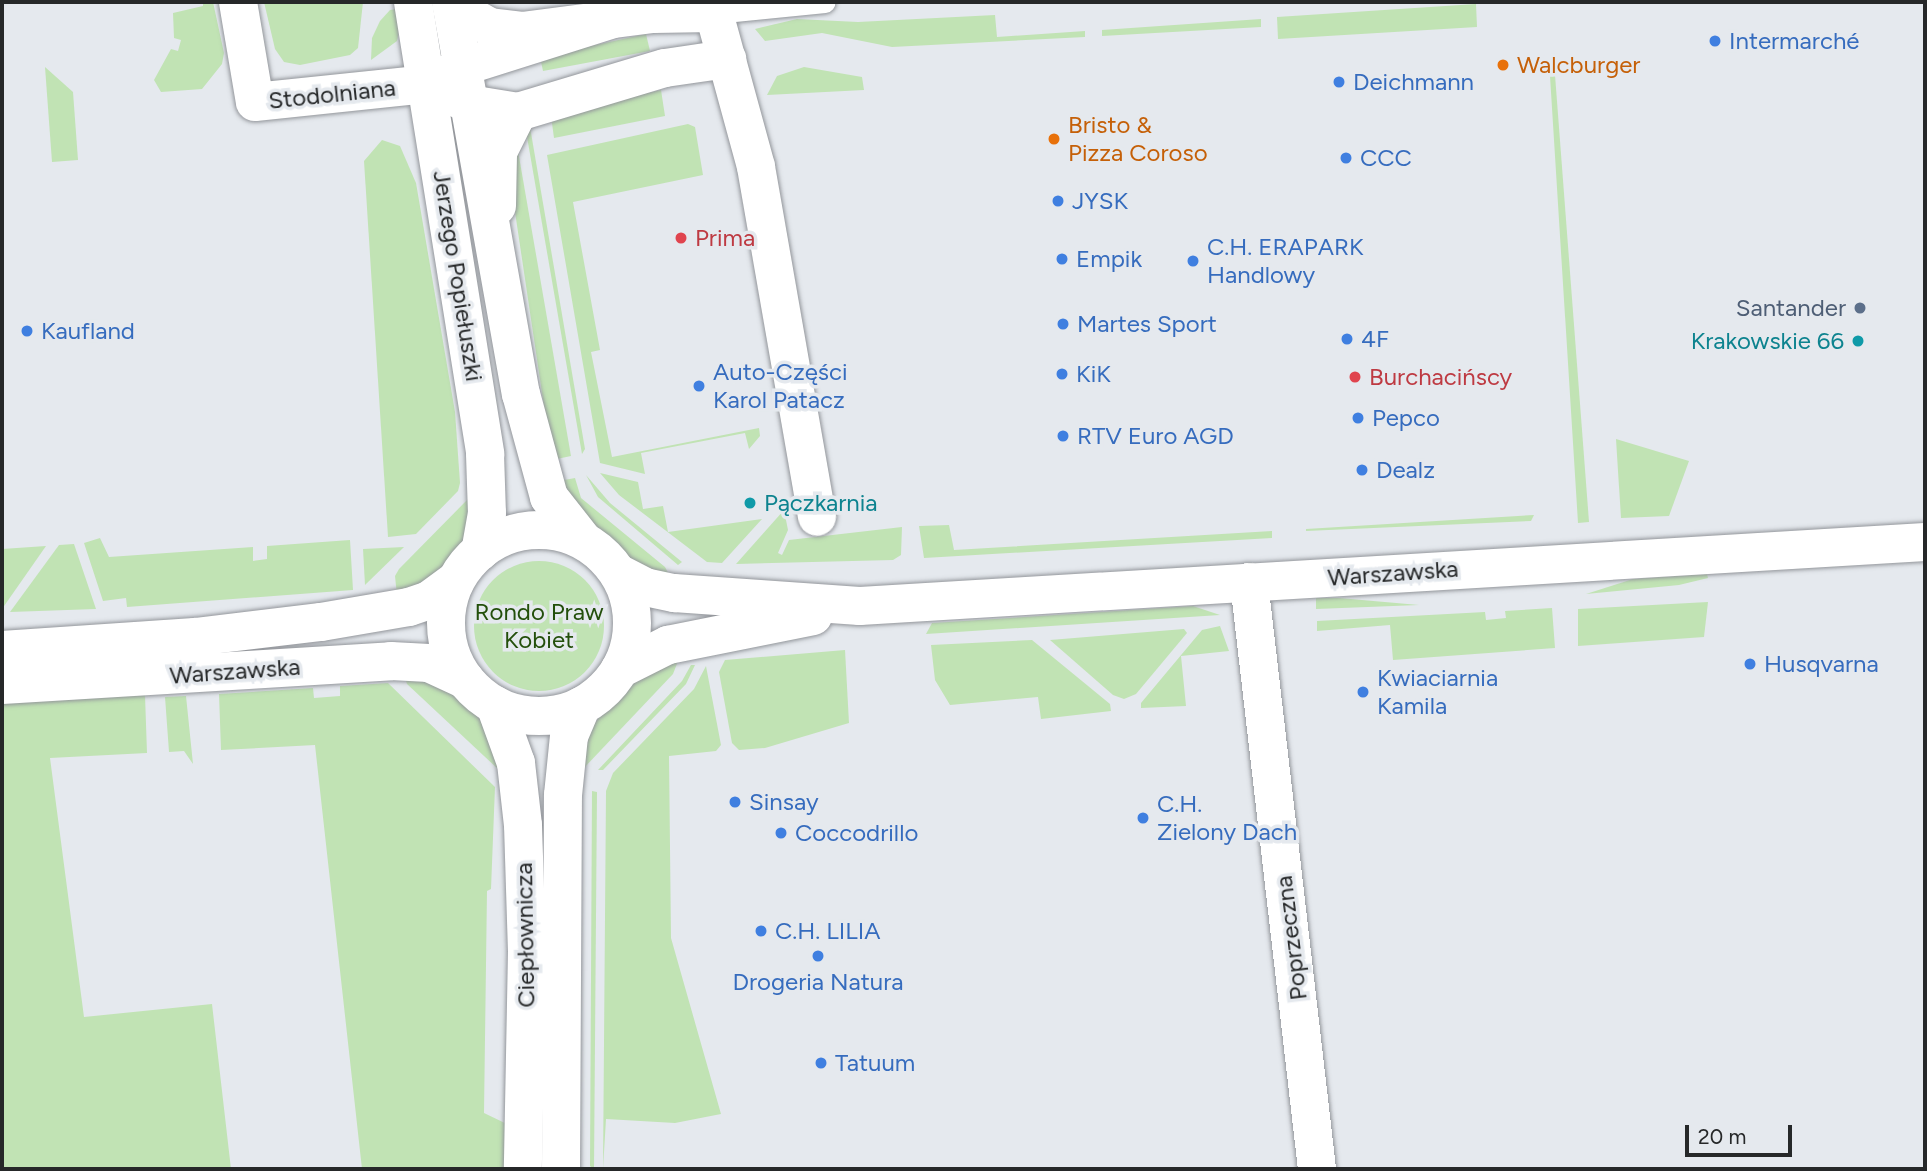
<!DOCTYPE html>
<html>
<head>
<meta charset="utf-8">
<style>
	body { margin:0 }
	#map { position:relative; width:1927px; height:1171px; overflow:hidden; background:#e5e9ee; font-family:Figtree,sans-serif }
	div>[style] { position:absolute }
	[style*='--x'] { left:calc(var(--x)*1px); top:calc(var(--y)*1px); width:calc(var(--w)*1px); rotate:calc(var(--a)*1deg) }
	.green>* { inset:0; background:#c1e3b4 }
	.round { border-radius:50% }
	.roads { filter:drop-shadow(0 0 2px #93969b) drop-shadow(0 0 2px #93969b) }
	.service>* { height:21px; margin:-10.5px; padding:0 10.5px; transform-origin:10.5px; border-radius:10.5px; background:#fff }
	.minor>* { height:38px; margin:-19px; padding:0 19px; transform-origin:19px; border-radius:19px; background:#fff }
	.tertiary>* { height:38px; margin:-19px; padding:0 19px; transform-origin:19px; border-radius:19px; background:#fff }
	.secondary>* { height:38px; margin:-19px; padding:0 19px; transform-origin:19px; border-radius:19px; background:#fff }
	.secondary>.ring { margin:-19px; padding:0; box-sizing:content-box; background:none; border:38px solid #fff; border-radius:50% }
	.dots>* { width:19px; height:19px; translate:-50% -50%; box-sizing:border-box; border:4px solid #e5e9ee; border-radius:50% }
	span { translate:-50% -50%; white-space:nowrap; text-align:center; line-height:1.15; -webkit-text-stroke:7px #e5e9ee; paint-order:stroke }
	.shop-label { font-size:24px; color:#366cbe }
	.left { translate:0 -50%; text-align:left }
	.food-label { font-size:24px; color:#c56008 }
	.street-label { font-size:24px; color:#262829 }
	.health-label { font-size:24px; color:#be3a42 }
	.service-label { font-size:24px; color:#4e5e75 }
	.right { translate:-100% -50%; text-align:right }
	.culture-label { font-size:24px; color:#0d838f }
	.park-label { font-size:24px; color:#234f0b }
	.frame { position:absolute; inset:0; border:4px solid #262829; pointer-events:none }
	.scale { position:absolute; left:1685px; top:1125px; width:107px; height:32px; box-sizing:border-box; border:4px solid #262829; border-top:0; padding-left:9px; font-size:21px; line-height:24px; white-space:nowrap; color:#262829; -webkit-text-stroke:5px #e5e9ee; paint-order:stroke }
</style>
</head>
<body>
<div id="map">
	<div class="green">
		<div style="clip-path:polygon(203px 2px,213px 2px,224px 53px,222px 64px,202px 89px,161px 92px,154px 80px,171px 49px,178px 51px,181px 40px,174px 38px,173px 13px,203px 6px)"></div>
		<div style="clip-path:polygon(264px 2px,363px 2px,358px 48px,350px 55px,300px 65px,284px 62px,275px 49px)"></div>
		<div style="clip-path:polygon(1476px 4px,1477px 27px,1278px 39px,1277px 17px)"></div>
		<div style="clip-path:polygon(404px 8px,397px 41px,371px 60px,372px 38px,380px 21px,390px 10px)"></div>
		<div style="clip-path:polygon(995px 15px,997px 37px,1085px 31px,1085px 37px,892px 47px,822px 33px,765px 41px,755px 29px,797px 19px,858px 22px)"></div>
		<div style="clip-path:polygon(1261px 19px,1261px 27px,1102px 36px,1102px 30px)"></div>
		<div style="clip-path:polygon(646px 34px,650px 51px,543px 71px,540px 57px)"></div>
		<div style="clip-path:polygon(45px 67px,73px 92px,78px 160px,52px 162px)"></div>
		<div style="clip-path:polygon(804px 67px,862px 77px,864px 90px,767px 95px,777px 76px)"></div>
		<div style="clip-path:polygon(1555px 75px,1589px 522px,1578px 523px,1550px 76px)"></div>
		<div style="clip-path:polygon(661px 90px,665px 116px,554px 138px,551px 116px,560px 112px)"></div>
		<div style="clip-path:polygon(688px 124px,695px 127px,703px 175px,573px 202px,600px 350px,591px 352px,612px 457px,759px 428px,760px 436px,749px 449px,745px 433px,641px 453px,645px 474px,600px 463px,547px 155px)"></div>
		<div style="clip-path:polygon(530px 127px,585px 449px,582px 454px,526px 131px)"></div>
		<div style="clip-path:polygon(382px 140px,400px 146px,416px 183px,455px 412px,460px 483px,458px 491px,416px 534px,388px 537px,364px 161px)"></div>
		<div style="clip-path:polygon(517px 145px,571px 456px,552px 460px,511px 185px)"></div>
		<div style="clip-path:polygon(1616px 439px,1689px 461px,1669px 516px,1621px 518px)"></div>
		<div style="clip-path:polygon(600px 473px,638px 482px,643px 509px,663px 506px,668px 532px,762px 519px,722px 563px,707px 562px,619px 495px)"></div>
		<div style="clip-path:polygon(586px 475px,610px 503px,682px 562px,678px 565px,598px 497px)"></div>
		<div style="clip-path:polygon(575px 478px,581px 498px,665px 567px,672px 580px,627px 559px,586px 525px,559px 481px)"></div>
		<div style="clip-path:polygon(477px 496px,464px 545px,441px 573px,397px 595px,395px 576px,399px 569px,469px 498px)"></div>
		<div style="clip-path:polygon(784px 510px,788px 530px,778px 553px,782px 555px,789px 540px,902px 527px,901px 555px,893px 560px,736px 564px)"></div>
		<div style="clip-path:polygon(1534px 515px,1531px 521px,1306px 531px,1306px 529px)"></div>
		<div style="clip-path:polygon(949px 525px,954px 550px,1272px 531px,1272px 538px,924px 558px,919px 526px)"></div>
		<div style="clip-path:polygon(100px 538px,109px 557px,253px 547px,253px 561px,267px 559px,267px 546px,350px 540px,353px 590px,127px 607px,126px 598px,103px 601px,84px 543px)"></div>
		<div style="clip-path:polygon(74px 544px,96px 609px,10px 612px,59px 545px)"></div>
		<div style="clip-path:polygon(46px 546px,2px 609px,2px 549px)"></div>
		<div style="clip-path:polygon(404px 547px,365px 585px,363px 549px)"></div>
		<div class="round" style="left:474px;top:561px;width:130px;height:130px"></div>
		<div style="clip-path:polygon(1707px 574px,1708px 578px,1679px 585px,1586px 594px,1633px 579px)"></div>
		<div style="clip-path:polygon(1316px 598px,1339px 598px,1419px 605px,1316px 609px)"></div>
		<div style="clip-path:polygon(1708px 602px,1704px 637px,1578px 646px,1578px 609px)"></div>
		<div style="clip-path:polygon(1193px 606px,1220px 615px,926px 634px,932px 623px)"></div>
		<div style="clip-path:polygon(1552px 608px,1555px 648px,1393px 660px,1390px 625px,1317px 631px,1317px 621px,1485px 612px,1486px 620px,1506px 618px,1505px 611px)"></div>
		<div style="clip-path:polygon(1220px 626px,1229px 651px,1181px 656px,1186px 706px,1141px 708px,1141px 703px,1202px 630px)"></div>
		<div style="clip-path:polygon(1184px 629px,1187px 633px,1136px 694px,1124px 699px,1113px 695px,1050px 640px)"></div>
		<div style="clip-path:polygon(1032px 640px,1110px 704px,1111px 711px,1041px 719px,1038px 697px,950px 705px,935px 680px,931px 645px)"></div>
		<div style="clip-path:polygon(845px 650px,849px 723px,765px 748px,739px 750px,732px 743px,719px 672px,725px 660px)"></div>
		<div style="clip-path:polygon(680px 656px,673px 674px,583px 769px,590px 727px,640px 676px)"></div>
		<div style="clip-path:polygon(691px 665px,695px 665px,686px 684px,603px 770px,598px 770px,682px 681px)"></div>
		<div style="clip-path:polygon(706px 666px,721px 745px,716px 751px,669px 756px,671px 938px,721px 1114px,675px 1123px,606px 1119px,603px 1169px,606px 791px,613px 773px,694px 689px)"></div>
		<div style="clip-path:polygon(403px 672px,446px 687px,484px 723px,499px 770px,407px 684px)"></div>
		<div style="clip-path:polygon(388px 683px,495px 787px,491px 889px,487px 891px,484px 1113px,509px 1125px,514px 1169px,362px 1169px,315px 745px,221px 750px,219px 694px,313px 688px,314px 698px,340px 696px,340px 686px)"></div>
		<div style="clip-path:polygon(145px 695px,147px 753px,50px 758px,84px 1017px,212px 1004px,231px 1169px,2px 1169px,2px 699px)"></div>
		<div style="clip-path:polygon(186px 696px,193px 764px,184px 751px,169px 752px,165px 697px)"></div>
		<div style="clip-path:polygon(592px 791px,597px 792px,594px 1169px,590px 1166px)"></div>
	</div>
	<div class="roads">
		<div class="service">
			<div style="--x:714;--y:13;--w:111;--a:-5.7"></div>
		</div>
		<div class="minor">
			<div style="--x:238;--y:2;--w:101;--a:80.4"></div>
			<div style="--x:255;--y:102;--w:172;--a:-6"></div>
			<div style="--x:426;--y:84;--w:40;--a:-25"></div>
			<div style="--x:462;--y:67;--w:155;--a:-17.6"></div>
			<div style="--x:711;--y:2;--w:171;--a:74.7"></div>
			<div style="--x:756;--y:167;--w:355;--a:80.1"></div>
			<div style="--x:452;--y:6;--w:43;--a:28.9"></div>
			<div style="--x:490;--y:27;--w:32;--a:7"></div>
			<div style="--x:522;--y:31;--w:132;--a:-7.4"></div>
			<div style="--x:653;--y:14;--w:61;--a:-0.9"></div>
			<div style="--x:440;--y:91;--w:32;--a:24"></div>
			<div style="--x:469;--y:104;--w:50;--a:9.3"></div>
			<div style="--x:518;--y:112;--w:153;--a:-16.7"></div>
			<div style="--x:665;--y:68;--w:63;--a:-8.3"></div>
			<div style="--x:497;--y:206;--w:54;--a:-88.9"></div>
			<div style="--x:498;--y:152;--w:45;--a:-63.4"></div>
			<div style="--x:1249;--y:582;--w:591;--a:83.39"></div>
		</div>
		<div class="tertiary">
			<div style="--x:618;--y:573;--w:30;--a:27"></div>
			<div style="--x:645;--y:587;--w:30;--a:12"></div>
			<div style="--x:674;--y:593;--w:186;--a:4"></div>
			<div style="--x:860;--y:606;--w:1067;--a:-3.44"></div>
			<div style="--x:620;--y:669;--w:54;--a:-26.6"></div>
			<div style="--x:668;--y:645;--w:148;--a:-11.3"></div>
		</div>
		<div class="secondary">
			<div style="--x:413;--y:2;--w:458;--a:80.9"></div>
			<div style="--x:485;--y:454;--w:59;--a:88.1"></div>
			<div style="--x:487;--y:513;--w:39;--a:100"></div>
			<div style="--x:451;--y:2;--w:398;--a:79.9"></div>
			<div style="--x:521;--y:394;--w:107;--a:74.8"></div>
			<div style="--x:549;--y:497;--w:55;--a:51.7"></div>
			<div class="ring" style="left:446px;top:530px;width:148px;height:148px"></div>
			<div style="--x:2;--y:650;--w:193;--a:-3.9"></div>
			<div style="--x:195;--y:637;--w:127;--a:-6.8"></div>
			<div style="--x:321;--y:622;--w:89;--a:-9.7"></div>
			<div style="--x:409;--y:607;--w:21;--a:-19"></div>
			<div style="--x:429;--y:600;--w:32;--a:-36"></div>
			<div style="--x:2;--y:685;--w:390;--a:-3.5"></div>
			<div style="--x:391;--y:661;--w:38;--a:3"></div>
			<div style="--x:429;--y:663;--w:40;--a:25"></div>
			<div style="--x:495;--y:705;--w:62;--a:70.1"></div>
			<div style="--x:516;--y:763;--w:62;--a:83.6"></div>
			<div style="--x:523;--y:825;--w:126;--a:88.2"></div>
			<div style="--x:527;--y:951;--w:218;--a:91.1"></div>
			<div style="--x:561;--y:1169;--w:374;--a:-89.7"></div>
			<div style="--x:563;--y:795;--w:59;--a:-84.2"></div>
			<div style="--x:569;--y:736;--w:33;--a:-67"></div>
		</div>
	</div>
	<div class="dots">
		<div style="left:1715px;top:41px;background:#3f7fe0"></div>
		<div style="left:1503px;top:65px;background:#e8710a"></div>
		<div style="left:1339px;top:82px;background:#3f7fe0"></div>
		<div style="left:1054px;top:139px;background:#e8710a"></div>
		<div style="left:1346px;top:158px;background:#3f7fe0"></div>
		<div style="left:1058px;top:201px;background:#3f7fe0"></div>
		<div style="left:681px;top:238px;background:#e0444e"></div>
		<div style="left:1062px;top:259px;background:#3f7fe0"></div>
		<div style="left:1193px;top:261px;background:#3f7fe0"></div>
		<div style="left:1860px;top:308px;background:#5c6f8a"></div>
		<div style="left:1063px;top:324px;background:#3f7fe0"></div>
		<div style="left:27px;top:331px;background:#3f7fe0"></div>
		<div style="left:1347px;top:339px;background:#3f7fe0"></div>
		<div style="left:1858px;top:341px;background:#0f9aa8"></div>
		<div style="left:1062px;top:374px;background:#3f7fe0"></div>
		<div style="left:1355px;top:377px;background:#e0444e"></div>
		<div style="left:699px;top:386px;background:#3f7fe0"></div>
		<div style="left:1358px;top:418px;background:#3f7fe0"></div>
		<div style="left:1063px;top:436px;background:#3f7fe0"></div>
		<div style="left:1362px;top:470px;background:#3f7fe0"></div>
		<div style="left:750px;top:503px;background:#0f9aa8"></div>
		<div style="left:1750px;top:664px;background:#3f7fe0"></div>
		<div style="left:1363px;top:692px;background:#3f7fe0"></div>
		<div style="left:735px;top:802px;background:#3f7fe0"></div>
		<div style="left:1143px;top:818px;background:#3f7fe0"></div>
		<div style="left:781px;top:833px;background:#3f7fe0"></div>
		<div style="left:761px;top:931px;background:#3f7fe0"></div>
		<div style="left:818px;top:956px;background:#3f7fe0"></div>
		<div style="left:821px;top:1063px;background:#3f7fe0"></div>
	</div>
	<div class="shop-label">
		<span class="left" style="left:1729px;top:41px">Intermarché</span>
		<span class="left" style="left:1353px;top:82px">Deichmann</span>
		<span class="left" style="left:1360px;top:158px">CCC</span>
		<span class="left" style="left:1072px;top:201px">JYSK</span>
		<span class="left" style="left:1207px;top:261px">C.H. ERAPARK<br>Handlowy</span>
		<span class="left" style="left:1076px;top:259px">Empik</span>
		<span class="left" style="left:1077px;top:324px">Martes Sport</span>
		<span class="left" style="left:41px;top:331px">Kaufland</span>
		<span class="left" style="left:1361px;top:339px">4F</span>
		<span class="left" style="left:713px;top:386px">Auto-Części<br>Karol Patacz</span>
		<span class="left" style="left:1076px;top:374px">KiK</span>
		<span class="left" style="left:1372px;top:418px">Pepco</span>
		<span class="left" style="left:1077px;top:436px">RTV Euro AGD</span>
		<span class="left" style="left:1376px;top:470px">Dealz</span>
		<span class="left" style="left:1764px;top:664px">Husqvarna</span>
		<span class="left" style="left:1377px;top:692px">Kwiaciarnia<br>Kamila</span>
		<span class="left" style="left:749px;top:802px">Sinsay</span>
		<span class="left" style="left:1157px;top:818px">C.H.<br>Zielony Dach</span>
		<span class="left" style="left:795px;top:833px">Coccodrillo</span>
		<span class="left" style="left:775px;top:931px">C.H. LILIA</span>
		<span style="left:818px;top:982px">Drogeria Natura</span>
		<span class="left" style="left:835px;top:1063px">Tatuum</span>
	</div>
	<div class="food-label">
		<span class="left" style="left:1517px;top:65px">Walcburger</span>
		<span class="left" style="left:1068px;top:139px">Bristo &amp;<br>Pizza Coroso</span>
	</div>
	<div class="street-label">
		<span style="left:332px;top:94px;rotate:-6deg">Stodolniana</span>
		<span style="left:458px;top:276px;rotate:81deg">Jerzego Popiełuszki</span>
		<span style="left:1393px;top:573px;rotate:-4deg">Warszawska</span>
		<span style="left:235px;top:671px;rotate:-4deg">Warszawska</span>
		<span style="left:525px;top:935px;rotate:-91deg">Ciepłownicza</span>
		<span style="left:1291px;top:938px;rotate:-97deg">Poprzeczna</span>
	</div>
	<div class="health-label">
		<span class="left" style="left:695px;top:238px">Prima</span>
		<span class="left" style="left:1369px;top:377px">Burchacińscy</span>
	</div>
	<div class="service-label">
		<span class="right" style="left:1846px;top:308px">Santander</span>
	</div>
	<div class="culture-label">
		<span class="right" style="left:1844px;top:341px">Krakowskie 66</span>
		<span class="left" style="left:764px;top:503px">Pączkarnia</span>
	</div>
	<div class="park-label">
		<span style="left:539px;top:626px">Rondo Praw<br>Kobiet</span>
	</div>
	<div class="frame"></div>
	<div class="scale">20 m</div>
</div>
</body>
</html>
